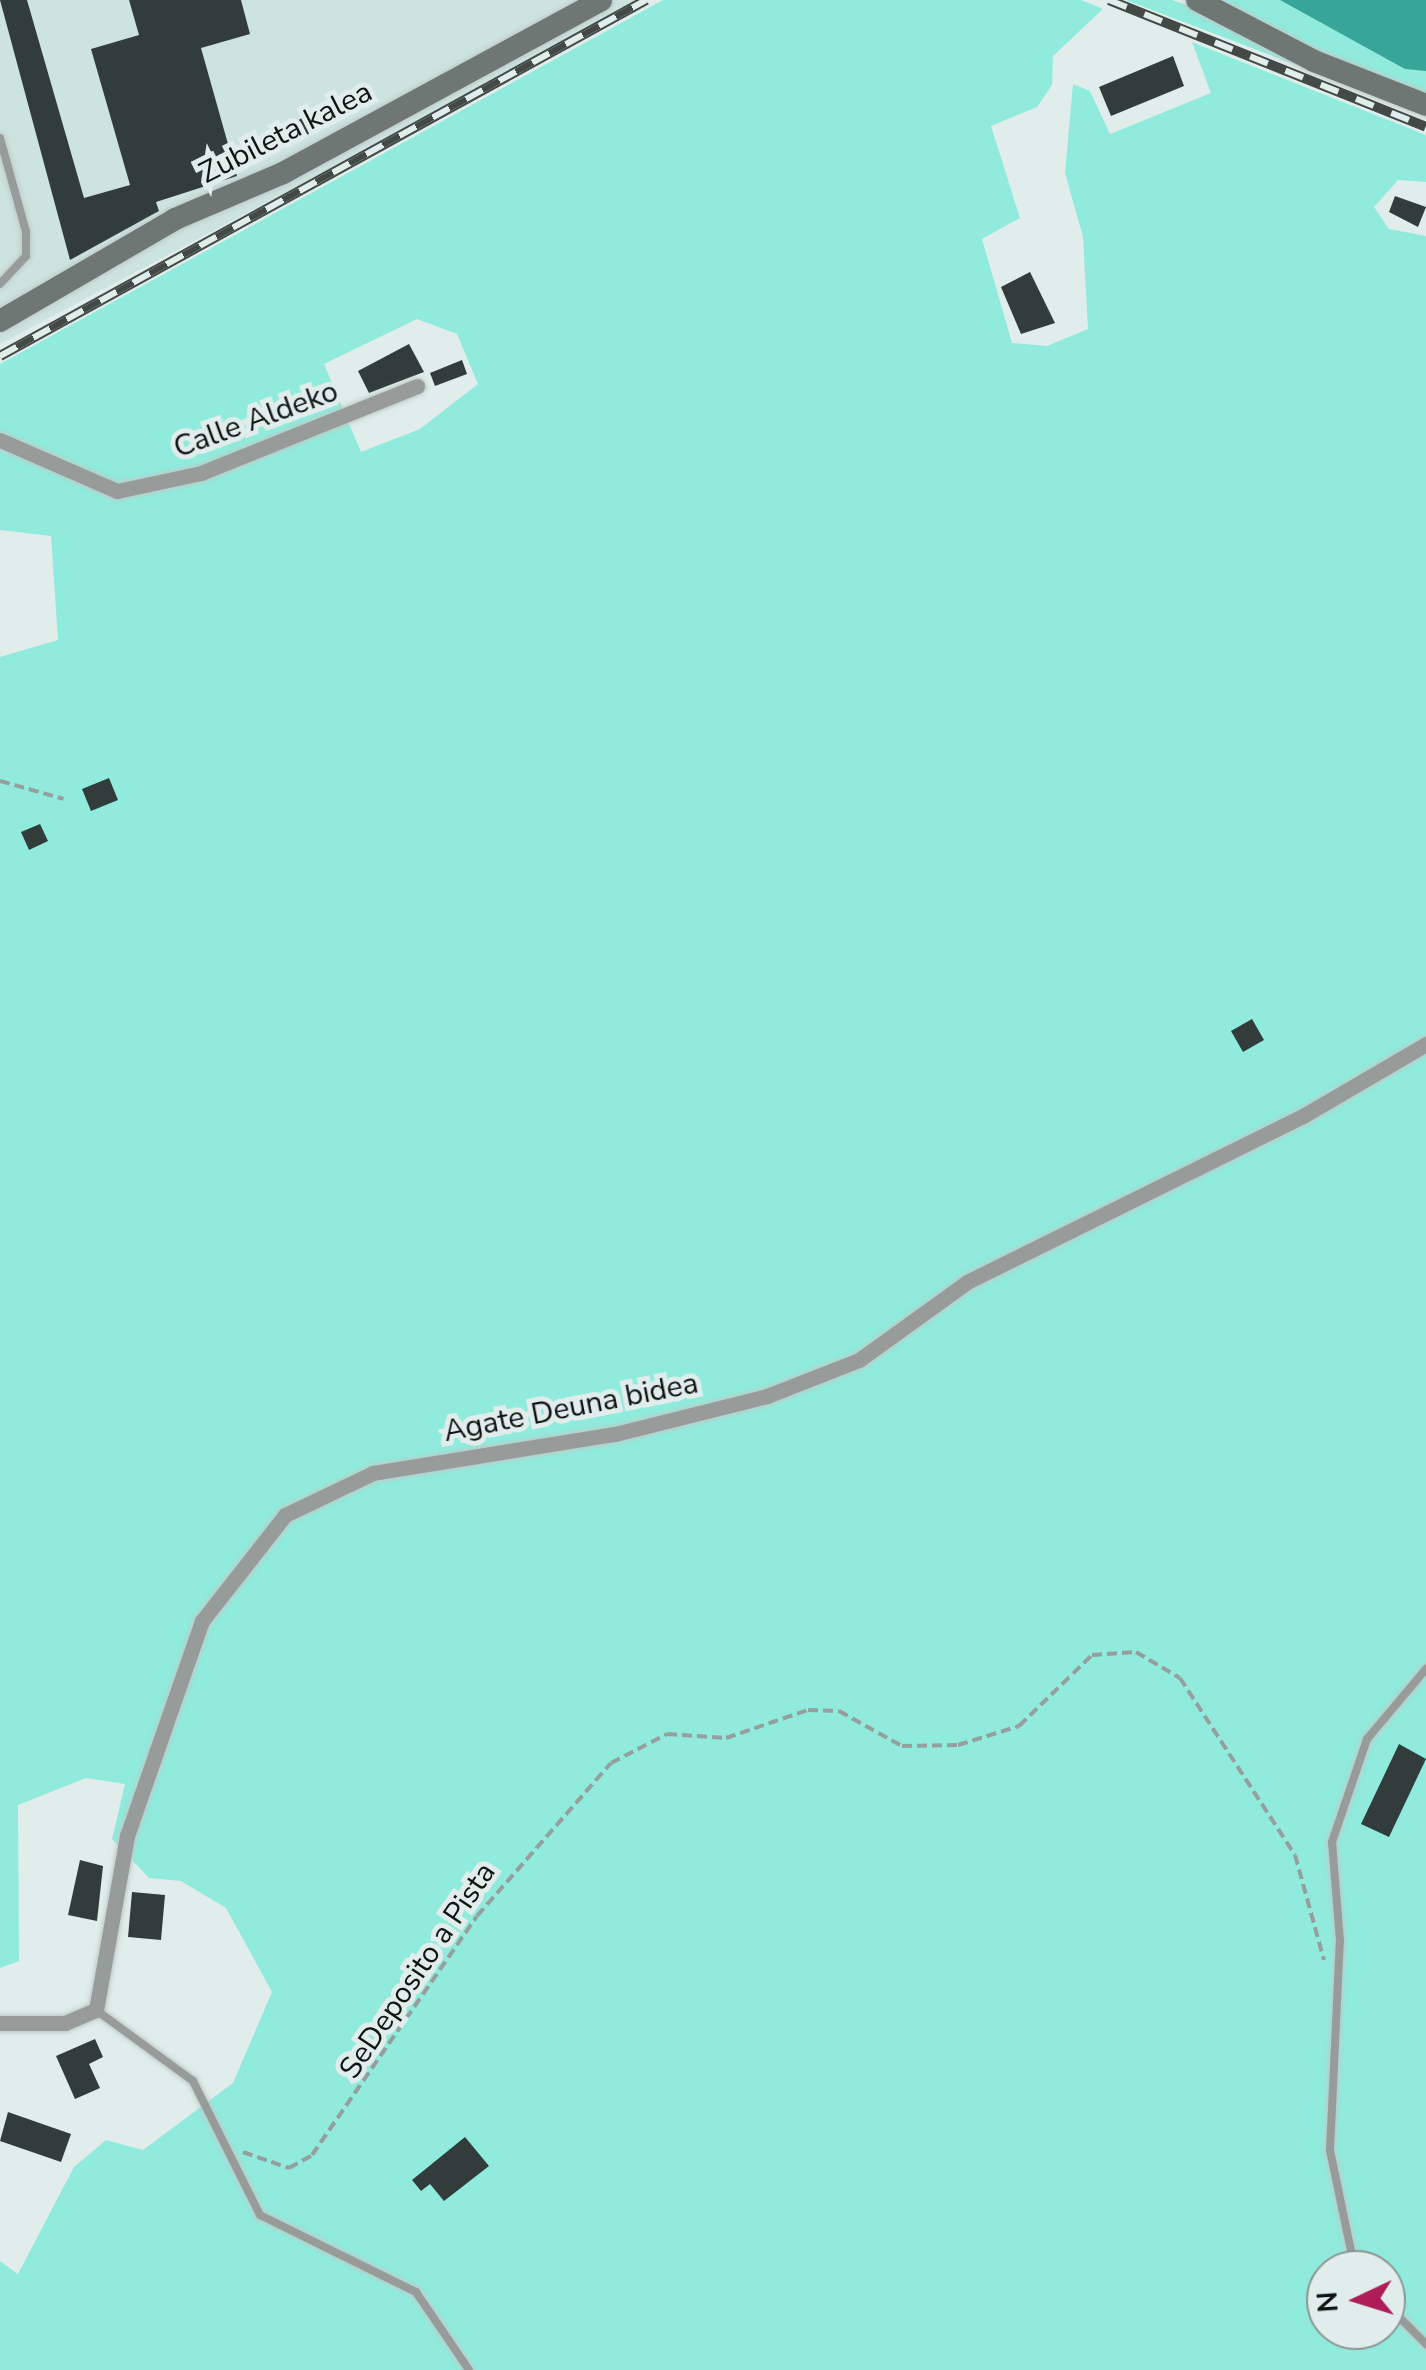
<!DOCTYPE html>
<html>
<head>
<meta charset="utf-8">
<style>
	body { margin:0 }
	#map { position:relative; width:1426px; height:2370px; overflow:hidden; background:#e0edea; font-family:"Nunito Sans",sans-serif }
	div>[style] { position:absolute }
	[style*='--x'] { left:calc(var(--x)*1px); top:calc(var(--y)*1px); width:calc(var(--w)*1px); rotate:calc(var(--a)*1deg) }
	.built>* { inset:0; background:#cde3de }
	.green>* { inset:0; background:#90ebdc }
	.water>* { inset:0; background:#37a698 }
	.building>* { inset:0; background:#323d3b }
	.path>* { height:4px; margin-top:-2px; transform-origin:0; background:repeating-linear-gradient(90deg,#959f9d 0 10px,transparent 0 15px) }
	.roads { filter:drop-shadow(0 0 2px #bfcac8) drop-shadow(0 0 2px #bfcac8) }
	.lane>* { height:8px; margin:-4px; padding:0 4px; transform-origin:4px; border-radius:4px; background:#979c9b }
	.street>* { height:15px; margin:-7.5px; padding:0 7.5px; transform-origin:7.5px; border-radius:7.5px; background:#979c9b }
	.secondary>* { height:22px; margin:-11px; padding:0 11px; transform-origin:11px; border-radius:11px; background:#6f7775 }
	.rail>* { height:10px; margin-top:-5px; transform-origin:0; background:repeating-linear-gradient(90deg,#e0edea 0 19px,#424947 0 38px); box-sizing:border-box; border-block:2px solid #424947 }
	span { translate:-50% -50%; white-space:nowrap; text-align:center; line-height:1.15; -webkit-text-stroke:10px #e0edea; paint-order:stroke }
	.street-label { font-size:30px; color:#0f1413 }
	.north { position:absolute; left:1306px; top:2250px; width:100px; height:100px; box-sizing:border-box; background:#e0edea; border:2px solid #8c9694; border-radius:50%; rotate:266deg; font-size:28px; font-weight:700; line-height:40px; text-align:center; color:#0f1413 }
	.north::after { content:''; display:block; margin:auto; width:35px; height:45px; background:#ad1e59; clip-path:polygon(50% 0,100% 100%,50% 72%,0 100%) }
</style>
</head>
<body>
<div id="map">
	<div class="built">
		<div style="clip-path:polygon(0 0,648px 0,0 344px)"></div>
	</div>
	<div class="green">
		<div style="clip-path:polygon(evenodd,663px 0,1081px 0,1103px 9px,1053px 56px,1052px 85px,1037px 107px,991px 126px,1020px 218px,982px 239px,1012px 343px,1047px 346px,1088px 329px,1083px 237px,1065px 173px,1073px 84px,1090px 91px,1110px 134px,1211px 93px,1192px 42px,1426px 135px,1426px 182px,1398px 180px,1374px 207px,1389px 229px,1426px 236px,1426px 2370px,0 2370px,0 2261px,18px 2274px,74px 2167px,106px 2140px,143px 2150px,233px 2083px,272px 1992px,226px 1908px,181px 1881px,149px 1878px,112px 1839px,125px 1784px,86px 1778px,18px 1805px,19px 1961px,0 1968px,0 657px,58px 640px,51px 536px,0 530px,0 364px,663px 0,417px 319px,457px 334px,478px 384px,420px 429px,361px 452px,324px 364px,417px 319px,663px 0,1326px 2270px,1386px 2270px,1386px 2330px,1326px 2330px,1326px 2270px)"></div>
		<div style="clip-path:polygon(1126px 0,1172px 0,1223px 18px,1299px 66px)"></div>
		<div style="clip-path:polygon(1222px 0,1280px 0,1426px 71px,1426px 98px,1311px 52px)"></div>
	</div>
	<div class="water">
		<div style="clip-path:polygon(1280px 0,1426px 0,1426px 71px,1405px 69px)"></div>
	</div>
	<div class="building">
		<div style="clip-path:polygon(0 0,27px 0,84px 198px,130px 185px,91px 49px,139px 35px,129px 0,241px 0,250px 34px,201px 48px,237px 176px,156px 202px,159px 211px,70px 260px)"></div>
		<div style="clip-path:polygon(1173px 56px,1184px 86px,1111px 116px,1099px 87px)"></div>
		<div style="clip-path:polygon(330px 101px,339px 115px,305px 136px,297px 121px)"></div>
		<div style="clip-path:polygon(1395px 196px,1426px 207px,1418px 227px,1389px 212px)"></div>
		<div style="clip-path:polygon(1030px 272px,1055px 323px,1021px 334px,1001px 287px)"></div>
		<div style="clip-path:polygon(409px 344px,424px 372px,369px 393px,358px 371px)"></div>
		<div style="clip-path:polygon(462px 360px,467px 374px,435px 386px,430px 373px)"></div>
		<div style="clip-path:polygon(109px 778px,118px 800px,91px 811px,82px 789px)"></div>
		<div style="clip-path:polygon(40px 824px,48px 841px,29px 850px,21px 832px)"></div>
		<div style="clip-path:polygon(1252px 1019px,1264px 1040px,1243px 1052px,1231px 1031px)"></div>
		<div style="clip-path:polygon(1399px 1744px,1426px 1759px,1389px 1837px,1361px 1824px)"></div>
		<div style="clip-path:polygon(80px 1860px,103px 1866px,97px 1921px,68px 1915px)"></div>
		<div style="clip-path:polygon(132px 1892px,165px 1895px,161px 1940px,128px 1937px)"></div>
		<div style="clip-path:polygon(95px 2039px,103px 2057px,89px 2064px,100px 2088px,75px 2099px,56px 2056px)"></div>
		<div style="clip-path:polygon(8px 2112px,71px 2134px,61px 2162px,0 2141px)"></div>
		<div style="clip-path:polygon(465px 2137px,489px 2166px,444px 2201px,430px 2184px,421px 2191px,412px 2180px)"></div>
	</div>
	<div class="path">
		<div style="--x:0;--y:781;--w:66;--a:15.7"></div>
		<div style="--x:243;--y:2152;--w:49;--a:19.2"></div>
		<div style="--x:289;--y:2168;--w:26;--a:-29"></div>
		<div style="--x:312;--y:2155;--w:290;--a:-55.4"></div>
		<div style="--x:477;--y:1916;--w:203;--a:-48.8"></div>
		<div style="--x:611;--y:1763;--w:63;--a:-27.4"></div>
		<div style="--x:667;--y:1734;--w:59;--a:3.9"></div>
		<div style="--x:726;--y:1738;--w:87;--a:-18.9"></div>
		<div style="--x:808;--y:1710;--w:31;--a:2"></div>
		<div style="--x:839;--y:1711;--w:72;--a:29.1"></div>
		<div style="--x:902;--y:1746;--w:56;--a:-1"></div>
		<div style="--x:958;--y:1745;--w:64;--a:-17.3"></div>
		<div style="--x:1019;--y:1726;--w:102;--a:-44.2"></div>
		<div style="--x:1092;--y:1655;--w:44;--a:-3.9"></div>
		<div style="--x:1136;--y:1652;--w:51;--a:30.6"></div>
		<div style="--x:1180;--y:1678;--w:211;--a:57"></div>
		<div style="--x:1295;--y:1855;--w:109;--a:74.6"></div>
	</div>
	<div class="roads">
		<div class="lane">
			<div style="--x:0;--y:138;--w:98;--a:74.5"></div>
			<div style="--x:26;--y:232;--w:24;--a:90"></div>
			<div style="--x:26;--y:256;--w:38;--a:133"></div>
			<div style="--x:96;--y:2010;--w:120;--a:36.2"></div>
			<div style="--x:193;--y:2081;--w:150;--a:63.4"></div>
			<div style="--x:260;--y:2215;--w:174;--a:26.3"></div>
			<div style="--x:416;--y:2292;--w:94;--a:55.8"></div>
			<div style="--x:1355;--y:2270;--w:123;--a:-101.8"></div>
			<div style="--x:1330;--y:2150;--w:209;--a:-87.3"></div>
			<div style="--x:1340;--y:1941;--w:99;--a:-94.6"></div>
			<div style="--x:1332;--y:1842;--w:109;--a:-71.2"></div>
			<div style="--x:1367;--y:1739;--w:92;--a:-49.9"></div>
			<div style="--x:1386;--y:2304;--w:57;--a:45"></div>
		</div>
		<div class="street">
			<div style="--x:0;--y:440;--w:128;--a:23.6"></div>
			<div style="--x:117;--y:491;--w:86;--a:-12.1"></div>
			<div style="--x:201;--y:473;--w:233;--a:-21.9"></div>
			<div style="--x:0;--y:2023;--w:65;--a:0"></div>
			<div style="--x:65;--y:2023;--w:34;--a:-23"></div>
			<div style="--x:96;--y:2010;--w:177;--a:-79.9"></div>
			<div style="--x:127;--y:1836;--w:228;--a:-70.8"></div>
			<div style="--x:202;--y:1621;--w:135;--a:-51.9"></div>
			<div style="--x:285;--y:1515;--w:98;--a:-25.5"></div>
			<div style="--x:373;--y:1473;--w:245;--a:-9.2"></div>
			<div style="--x:615;--y:1434;--w:157;--a:-14"></div>
			<div style="--x:767;--y:1396;--w:99;--a:-21.4"></div>
			<div style="--x:859;--y:1360;--w:133;--a:-35.8"></div>
			<div style="--x:967;--y:1282;--w:375;--a:-26.3"></div>
			<div style="--x:1303;--y:1116;--w:143;--a:-30.3"></div>
		</div>
		<div class="secondary">
			<div style="--x:1197;--y:0;--w:132;--a:27.5"></div>
			<div style="--x:1314;--y:61;--w:120;--a:21.4"></div>
			<div style="--x:0;--y:321;--w:203;--a:-30.2"></div>
			<div style="--x:175;--y:219;--w:117;--a:-23.1"></div>
			<div style="--x:283;--y:173;--w:362;--a:-28.5"></div>
		</div>
	</div>
	<div class="rail">
		<div style="--x:1109;--y:0;--w:341;--a:21.8"></div>
		<div style="--x:0;--y:356;--w:738;--a:-28.86"></div>
	</div>
	<div class="street-label">
		<span style="left:286px;top:133px;rotate:-27deg">Zubileta kalea</span>
		<span style="left:256px;top:420px;rotate:-20deg">Calle Aldeko</span>
		<span style="left:571px;top:1408px;rotate:-11deg">Agate Deuna bidea</span>
		<span style="left:418px;top:1971px;rotate:-56deg">SeDeposito a Pista</span>
	</div>
	<div class="north">N</div>
</div>
</body>
</html>
